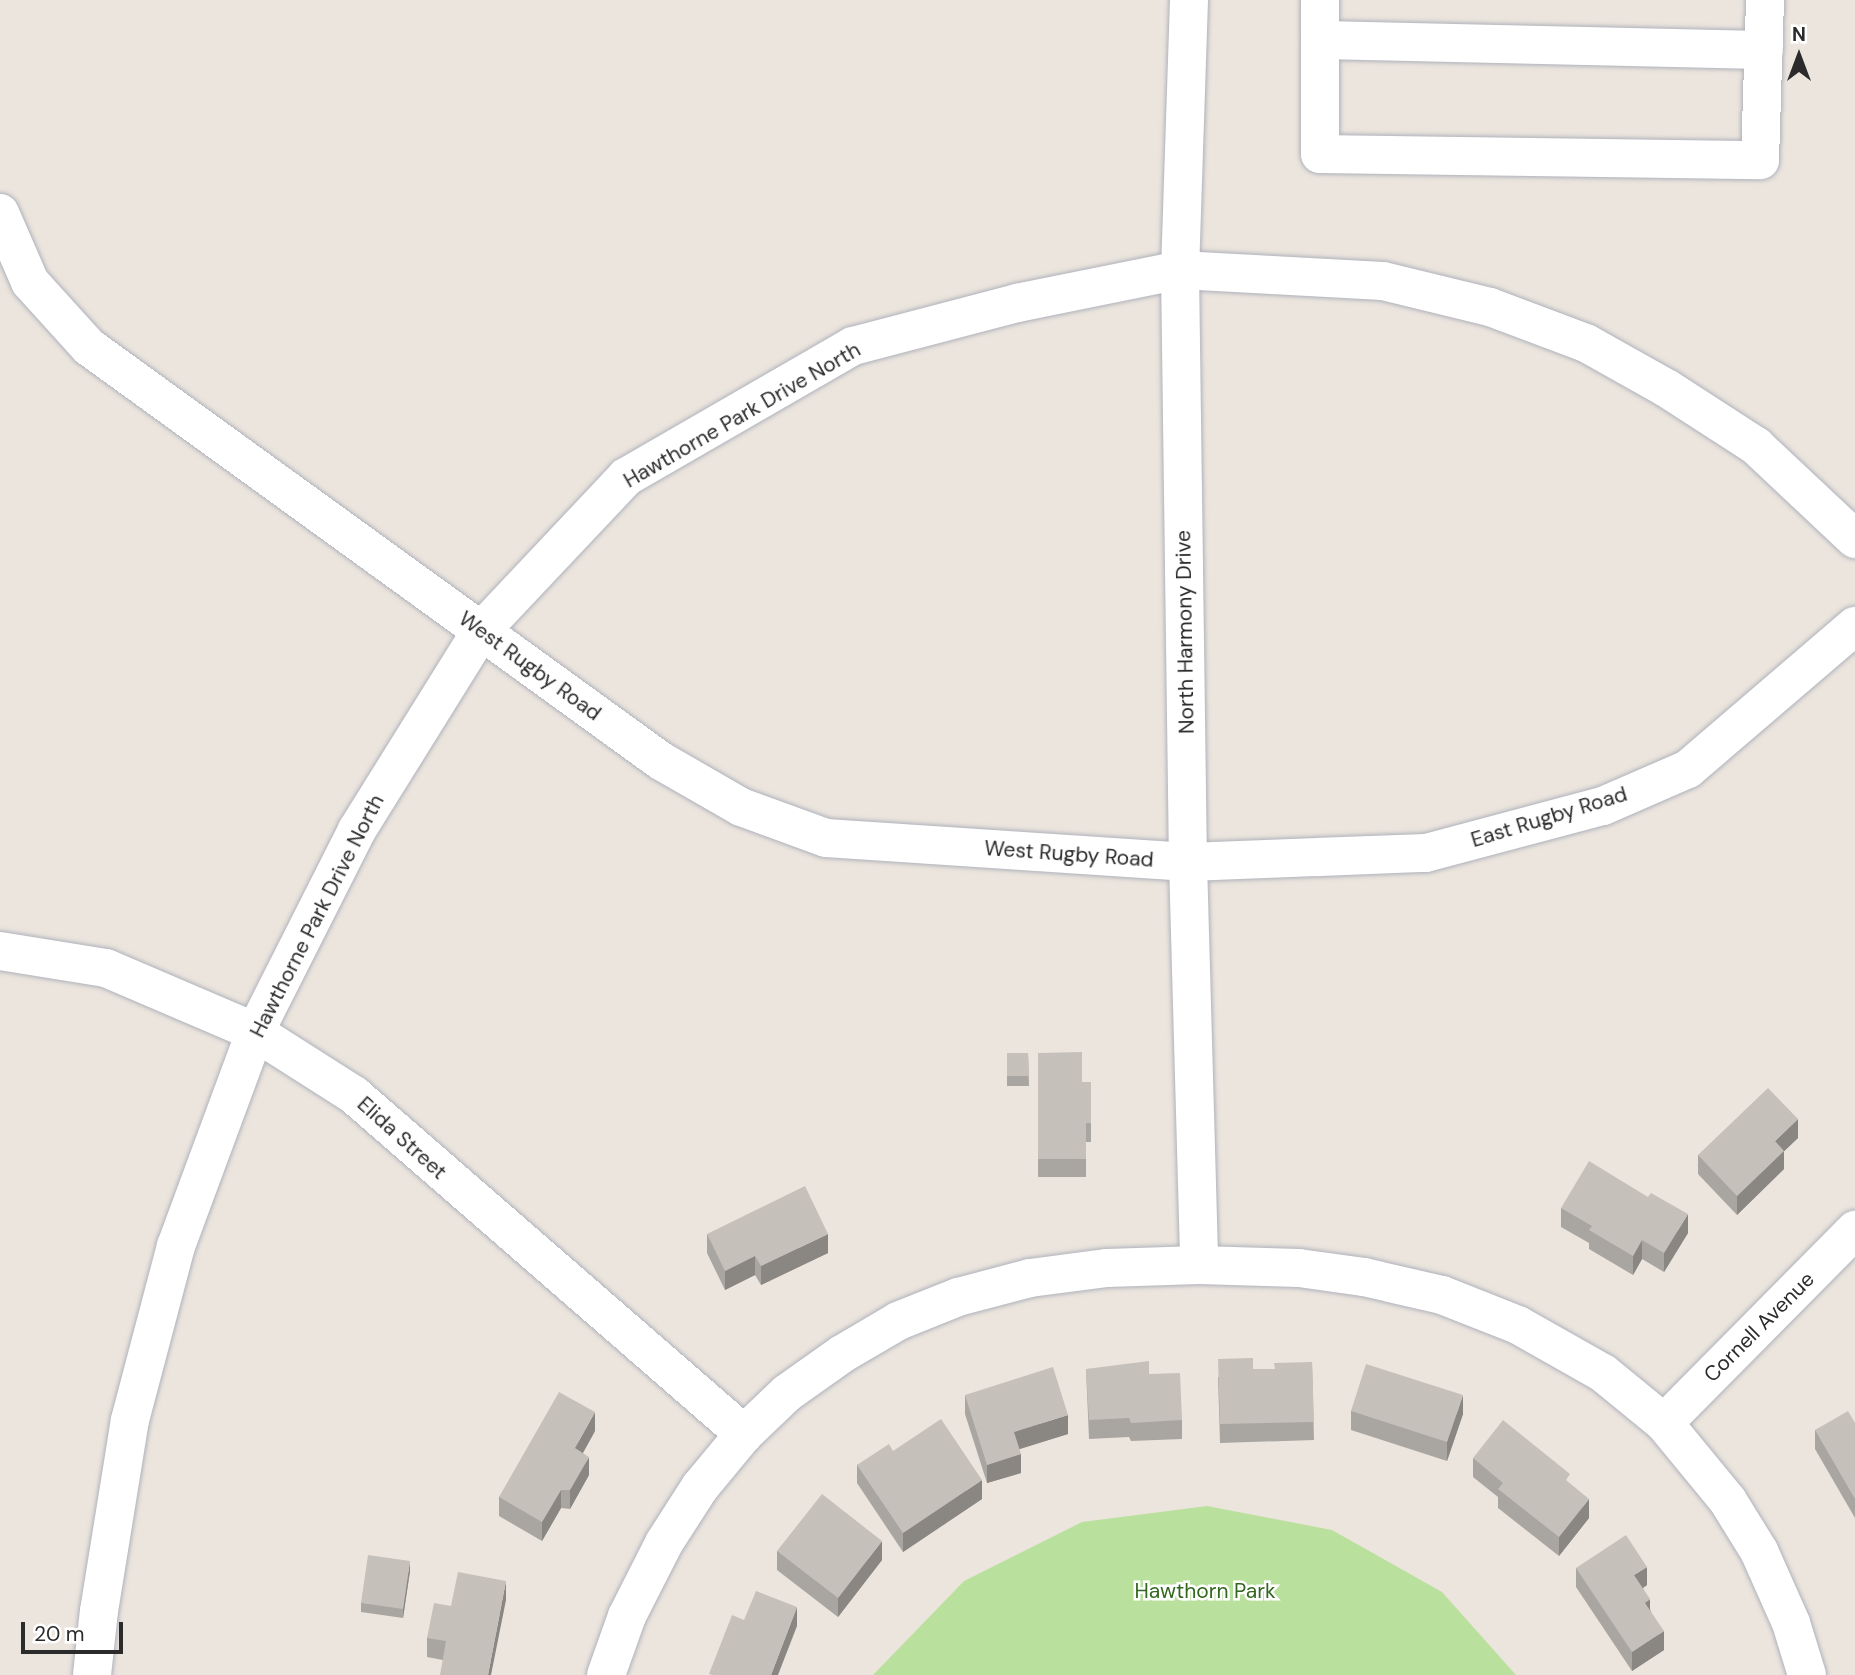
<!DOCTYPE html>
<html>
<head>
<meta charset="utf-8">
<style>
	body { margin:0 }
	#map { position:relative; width:1855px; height:1675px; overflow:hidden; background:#ece5de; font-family:"DM Sans",sans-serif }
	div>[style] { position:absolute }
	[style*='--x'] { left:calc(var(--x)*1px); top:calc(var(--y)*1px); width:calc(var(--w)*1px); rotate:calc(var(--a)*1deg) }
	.green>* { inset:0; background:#bae09d }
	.roads { filter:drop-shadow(0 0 2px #afb2bb) drop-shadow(0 0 2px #afb2bb) }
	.minor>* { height:38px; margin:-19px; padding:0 19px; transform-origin:19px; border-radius:19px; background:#fff }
	.wall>* { inset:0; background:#a9a5a0 }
	.shaded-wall>* { inset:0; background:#8a8682 }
	.building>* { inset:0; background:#c5c0ba }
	span { translate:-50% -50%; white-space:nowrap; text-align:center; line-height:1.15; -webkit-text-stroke:5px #fff; paint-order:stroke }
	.street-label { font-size:21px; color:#2b2b2b }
	.park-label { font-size:21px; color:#33661e }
	.north { position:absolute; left:1764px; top:21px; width:70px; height:70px; -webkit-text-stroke:5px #fff; paint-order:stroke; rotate:0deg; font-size:19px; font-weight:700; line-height:28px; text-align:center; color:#2b2b2b }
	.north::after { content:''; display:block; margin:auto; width:24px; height:32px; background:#2b2b2b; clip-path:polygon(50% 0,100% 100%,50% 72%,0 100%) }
	.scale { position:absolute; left:21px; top:1622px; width:102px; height:32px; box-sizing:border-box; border:4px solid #2b2b2b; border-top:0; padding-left:9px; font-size:21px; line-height:24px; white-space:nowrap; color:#2b2b2b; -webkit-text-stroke:5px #fff; paint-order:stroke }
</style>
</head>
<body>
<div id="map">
	<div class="green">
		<div style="clip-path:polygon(1207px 1506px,1332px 1530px,1442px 1592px,1516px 1675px,873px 1675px,964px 1581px,1082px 1522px)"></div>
	</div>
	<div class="roads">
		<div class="minor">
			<div style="--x:1189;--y:0;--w:270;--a:91.9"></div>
			<div style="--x:1180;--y:270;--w:592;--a:89.23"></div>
			<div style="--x:1188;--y:862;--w:403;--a:88.4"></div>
			<div style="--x:1320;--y:0;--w:154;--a:90"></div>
			<div style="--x:1320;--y:154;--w:440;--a:0.8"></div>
			<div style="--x:1760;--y:160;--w:160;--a:-88.2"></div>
			<div style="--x:1320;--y:40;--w:444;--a:1.3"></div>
			<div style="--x:0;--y:213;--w:75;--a:66.5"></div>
			<div style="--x:30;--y:282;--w:88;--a:47.8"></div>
			<div style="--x:89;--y:347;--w:706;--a:35.9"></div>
			<div style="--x:661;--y:761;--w:92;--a:29.9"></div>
			<div style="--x:741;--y:807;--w:90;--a:20"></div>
			<div style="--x:826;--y:838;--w:363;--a:3.8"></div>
			<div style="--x:1188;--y:862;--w:238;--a:-2.2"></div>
			<div style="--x:1426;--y:853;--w:183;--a:-14.9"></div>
			<div style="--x:1603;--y:806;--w:93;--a:-23.5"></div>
			<div style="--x:1688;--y:769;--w:220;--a:-40.6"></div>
			<div style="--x:0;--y:951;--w:107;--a:9.1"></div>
			<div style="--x:106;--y:968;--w:162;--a:23.2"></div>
			<div style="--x:255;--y:1032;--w:117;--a:32.5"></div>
			<div style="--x:354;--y:1095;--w:517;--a:41"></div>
			<div style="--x:1664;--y:1423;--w:272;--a:-45.3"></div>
			<div style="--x:92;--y:1675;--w:64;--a:-83.8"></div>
			<div style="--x:99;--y:1611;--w:193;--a:-80.8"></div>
			<div style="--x:130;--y:1420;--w:180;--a:-75.2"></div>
			<div style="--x:176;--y:1246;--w:228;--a:-69.7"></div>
			<div style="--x:255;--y:1032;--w:226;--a:-63.2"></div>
			<div style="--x:357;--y:830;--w:234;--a:-58.1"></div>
			<div style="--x:481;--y:631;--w:212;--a:-46.7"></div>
			<div style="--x:626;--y:477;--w:262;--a:-30"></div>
			<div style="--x:853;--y:346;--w:170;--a:-14.7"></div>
			<div style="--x:1017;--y:303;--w:166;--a:-11.4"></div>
			<div style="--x:1180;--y:270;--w:203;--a:3.1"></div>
			<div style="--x:1383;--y:281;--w:110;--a:13.7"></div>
			<div style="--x:1490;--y:307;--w:103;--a:20.6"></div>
			<div style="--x:1586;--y:343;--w:94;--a:29.3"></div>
			<div style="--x:1668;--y:389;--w:105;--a:32.9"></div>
			<div style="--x:1756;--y:446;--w:136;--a:43.2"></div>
			<div style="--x:606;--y:1675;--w:63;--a:-70.4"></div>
			<div style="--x:627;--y:1616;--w:82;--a:-63.1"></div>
			<div style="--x:664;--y:1543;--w:67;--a:-57.3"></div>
			<div style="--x:700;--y:1487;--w:69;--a:-50.3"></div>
			<div style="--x:744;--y:1434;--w:59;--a:-43.6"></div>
			<div style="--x:787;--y:1393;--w:67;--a:-35.3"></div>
			<div style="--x:842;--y:1354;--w:65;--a:-30.5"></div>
			<div style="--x:898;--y:1321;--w:65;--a:-21.8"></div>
			<div style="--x:958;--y:1297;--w:74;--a:-14.8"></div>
			<div style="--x:1030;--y:1278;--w:78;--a:-7.4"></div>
			<div style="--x:1107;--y:1268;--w:92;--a:-1.9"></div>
			<div style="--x:1199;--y:1265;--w:100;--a:1.7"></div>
			<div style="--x:1299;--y:1268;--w:66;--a:7.9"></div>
			<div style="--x:1364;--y:1277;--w:80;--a:13"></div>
			<div style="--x:1442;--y:1295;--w:82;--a:21.5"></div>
			<div style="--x:1518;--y:1325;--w:98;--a:29.5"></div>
			<div style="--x:1603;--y:1373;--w:79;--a:39.3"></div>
			<div style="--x:1664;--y:1423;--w:101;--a:50.6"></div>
			<div style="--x:1728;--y:1501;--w:59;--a:58.2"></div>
			<div style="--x:1759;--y:1551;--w:79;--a:66"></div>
			<div style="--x:1791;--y:1623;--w:54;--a:72.9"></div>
		</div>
	</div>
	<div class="wall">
		<div style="clip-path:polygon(1007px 1053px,1028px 1053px,1029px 1086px,1007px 1086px)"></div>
		<div style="clip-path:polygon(1038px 1053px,1082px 1082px,1091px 1082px,1091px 1142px,1086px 1142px,1086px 1177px,1038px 1177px)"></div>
		<div style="clip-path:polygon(1798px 1138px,1784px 1151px,1784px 1169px,1737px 1215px,1698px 1174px,1698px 1155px)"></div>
		<div style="clip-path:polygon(1561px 1208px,1688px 1233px,1664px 1272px,1642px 1259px,1633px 1275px,1589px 1249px,1589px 1243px,1561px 1227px)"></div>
		<div style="clip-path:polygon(707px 1234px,828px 1253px,761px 1285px,755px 1275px,725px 1290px,707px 1253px)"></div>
		<div style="clip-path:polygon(1312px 1362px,1314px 1440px,1220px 1443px,1218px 1377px,1253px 1369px,1274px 1369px)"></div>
		<div style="clip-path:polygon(1086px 1369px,1149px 1374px,1182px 1420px,1182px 1439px,1131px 1441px,1129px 1437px,1089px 1439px)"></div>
		<div style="clip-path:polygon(965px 1395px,1068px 1434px,1019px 1449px,1021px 1473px,987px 1483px,965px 1414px)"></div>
		<div style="clip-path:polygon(1351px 1411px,1463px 1414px,1447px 1461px,1351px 1430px)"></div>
		<div style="clip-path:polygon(1855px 1423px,1855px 1518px,1815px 1449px,1815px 1430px)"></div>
		<div style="clip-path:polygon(595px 1431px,583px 1453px,589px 1475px,570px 1509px,561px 1508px,542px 1541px,499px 1516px,499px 1497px)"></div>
		<div style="clip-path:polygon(893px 1451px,982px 1499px,903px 1552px,857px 1483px,857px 1465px)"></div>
		<div style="clip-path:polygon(1473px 1458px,1570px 1484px,1589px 1518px,1559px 1556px,1498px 1508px,1498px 1497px,1473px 1477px)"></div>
		<div style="clip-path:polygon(777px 1551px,882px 1560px,838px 1617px,777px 1570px)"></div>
		<div style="clip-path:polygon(1576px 1568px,1647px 1585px,1643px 1588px,1664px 1650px,1632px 1671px,1576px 1587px)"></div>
		<div style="clip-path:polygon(410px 1571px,403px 1618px,361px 1612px,361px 1603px)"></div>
		<div style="clip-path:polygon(506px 1600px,443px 1660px,427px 1657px,427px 1638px,451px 1606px)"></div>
	</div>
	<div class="shaded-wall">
		<div style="clip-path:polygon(1798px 1119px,1798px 1138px,1775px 1160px,1775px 1141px)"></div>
		<div style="clip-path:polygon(1784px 1151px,1784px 1169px,1737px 1215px,1737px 1196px)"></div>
		<div style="clip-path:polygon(1688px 1214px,1688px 1233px,1664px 1272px,1664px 1253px)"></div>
		<div style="clip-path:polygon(828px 1234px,828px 1253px,761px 1285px,761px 1266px)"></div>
		<div style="clip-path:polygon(1642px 1240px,1642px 1259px,1633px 1275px,1633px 1256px)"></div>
		<div style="clip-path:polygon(755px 1256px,755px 1275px,725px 1290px,725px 1271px)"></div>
		<div style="clip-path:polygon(1463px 1395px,1463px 1414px,1447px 1461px,1447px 1442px)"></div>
		<div style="clip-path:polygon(595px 1412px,595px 1431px,575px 1467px,575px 1448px)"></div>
		<div style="clip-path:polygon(1068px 1415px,1068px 1434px,1014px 1451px,1014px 1432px)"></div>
		<div style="clip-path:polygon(1021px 1454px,1021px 1473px,987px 1483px,987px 1465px)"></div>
		<div style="clip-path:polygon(589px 1457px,589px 1475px,570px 1509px,570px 1490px)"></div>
		<div style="clip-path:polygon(982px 1480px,982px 1499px,903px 1552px,903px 1533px)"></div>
		<div style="clip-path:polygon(561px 1490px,561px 1508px,542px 1541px,542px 1522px)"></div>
		<div style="clip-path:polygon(1589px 1499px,1589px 1518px,1559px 1556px,1559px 1537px)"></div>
		<div style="clip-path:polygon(882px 1541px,882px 1560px,838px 1617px,838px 1598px)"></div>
		<div style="clip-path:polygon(410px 1561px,410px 1571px,403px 1618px,403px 1609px)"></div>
		<div style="clip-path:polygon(1647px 1567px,1647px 1585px,1634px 1594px,1634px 1575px)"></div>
		<div style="clip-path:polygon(506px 1581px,506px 1600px,491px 1675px,488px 1675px)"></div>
		<div style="clip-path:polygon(1650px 1599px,1650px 1618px,1645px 1603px)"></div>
		<div style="clip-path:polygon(797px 1607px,797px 1626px,778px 1675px,771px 1675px)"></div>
		<div style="clip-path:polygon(1664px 1631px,1664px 1650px,1632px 1671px,1632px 1652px)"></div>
	</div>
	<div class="building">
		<div style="clip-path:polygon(1082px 1052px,1082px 1082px,1091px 1082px,1091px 1123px,1086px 1123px,1086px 1159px,1038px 1159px,1038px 1053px)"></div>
		<div style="clip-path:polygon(1007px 1053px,1028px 1053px,1029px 1076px,1007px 1076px)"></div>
		<div style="clip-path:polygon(1768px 1088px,1798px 1119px,1775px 1141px,1784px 1151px,1737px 1196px,1698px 1155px)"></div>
		<div style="clip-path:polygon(1589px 1161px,1648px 1197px,1651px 1193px,1688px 1214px,1664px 1253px,1642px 1240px,1633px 1256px,1589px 1230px,1592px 1226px,1561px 1208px)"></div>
		<div style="clip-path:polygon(805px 1186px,828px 1234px,761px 1266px,755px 1256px,725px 1271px,707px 1234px)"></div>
		<div style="clip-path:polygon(1253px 1358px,1253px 1369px,1275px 1369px,1274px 1363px,1312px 1362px,1314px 1422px,1220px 1424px,1218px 1359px)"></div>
		<div style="clip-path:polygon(1149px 1361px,1149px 1374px,1180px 1373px,1182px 1420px,1131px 1423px,1129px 1418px,1089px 1420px,1086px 1369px)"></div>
		<div style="clip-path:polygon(1366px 1364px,1463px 1395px,1447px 1442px,1351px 1411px)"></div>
		<div style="clip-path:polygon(1053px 1367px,1068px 1415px,1014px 1432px,1021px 1454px,987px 1465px,965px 1395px)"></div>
		<div style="clip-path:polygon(559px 1392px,595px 1412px,575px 1448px,589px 1457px,570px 1490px,561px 1490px,542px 1522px,499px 1497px)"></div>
		<div style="clip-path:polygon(1848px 1411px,1855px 1423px,1855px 1499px,1815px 1430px)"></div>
		<div style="clip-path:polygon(941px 1419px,982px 1480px,903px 1533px,857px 1465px,889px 1444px,893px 1451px)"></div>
		<div style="clip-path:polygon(1503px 1420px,1570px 1474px,1566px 1480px,1589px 1499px,1559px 1537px,1498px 1489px,1503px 1483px,1473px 1458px)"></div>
		<div style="clip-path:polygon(822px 1494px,882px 1541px,838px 1598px,777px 1551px)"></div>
		<div style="clip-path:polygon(1626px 1535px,1647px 1567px,1634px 1575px,1650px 1599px,1645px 1603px,1664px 1631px,1632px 1652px,1576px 1568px)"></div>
		<div style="clip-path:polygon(368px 1555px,410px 1561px,403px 1609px,361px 1603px)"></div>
		<div style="clip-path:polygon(458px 1572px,506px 1581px,488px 1675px,440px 1675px,446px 1641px,427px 1638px,434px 1603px,451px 1606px)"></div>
		<div style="clip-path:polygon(756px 1591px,797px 1607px,771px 1675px,713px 1675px,709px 1674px,732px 1615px,744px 1620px)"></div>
	</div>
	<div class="street-label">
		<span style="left:742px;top:415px;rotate:-30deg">Hawthorne Park Drive North</span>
		<span style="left:1185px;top:632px;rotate:-91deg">North Harmony Drive</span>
		<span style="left:530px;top:666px;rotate:36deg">West Rugby Road</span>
		<span style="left:1549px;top:817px;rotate:-17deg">East Rugby Road</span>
		<span style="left:1069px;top:854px;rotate:4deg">West Rugby Road</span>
		<span style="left:317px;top:916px;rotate:-63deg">Hawthorne Park Drive North</span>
		<span style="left:402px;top:1138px;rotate:42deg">Elida Street</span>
		<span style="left:1759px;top:1327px;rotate:-45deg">Cornell Avenue</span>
	</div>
	<div class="park-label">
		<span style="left:1205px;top:1591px">Hawthorn Park</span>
	</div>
	<div class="north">N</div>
	<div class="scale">20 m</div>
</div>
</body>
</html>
